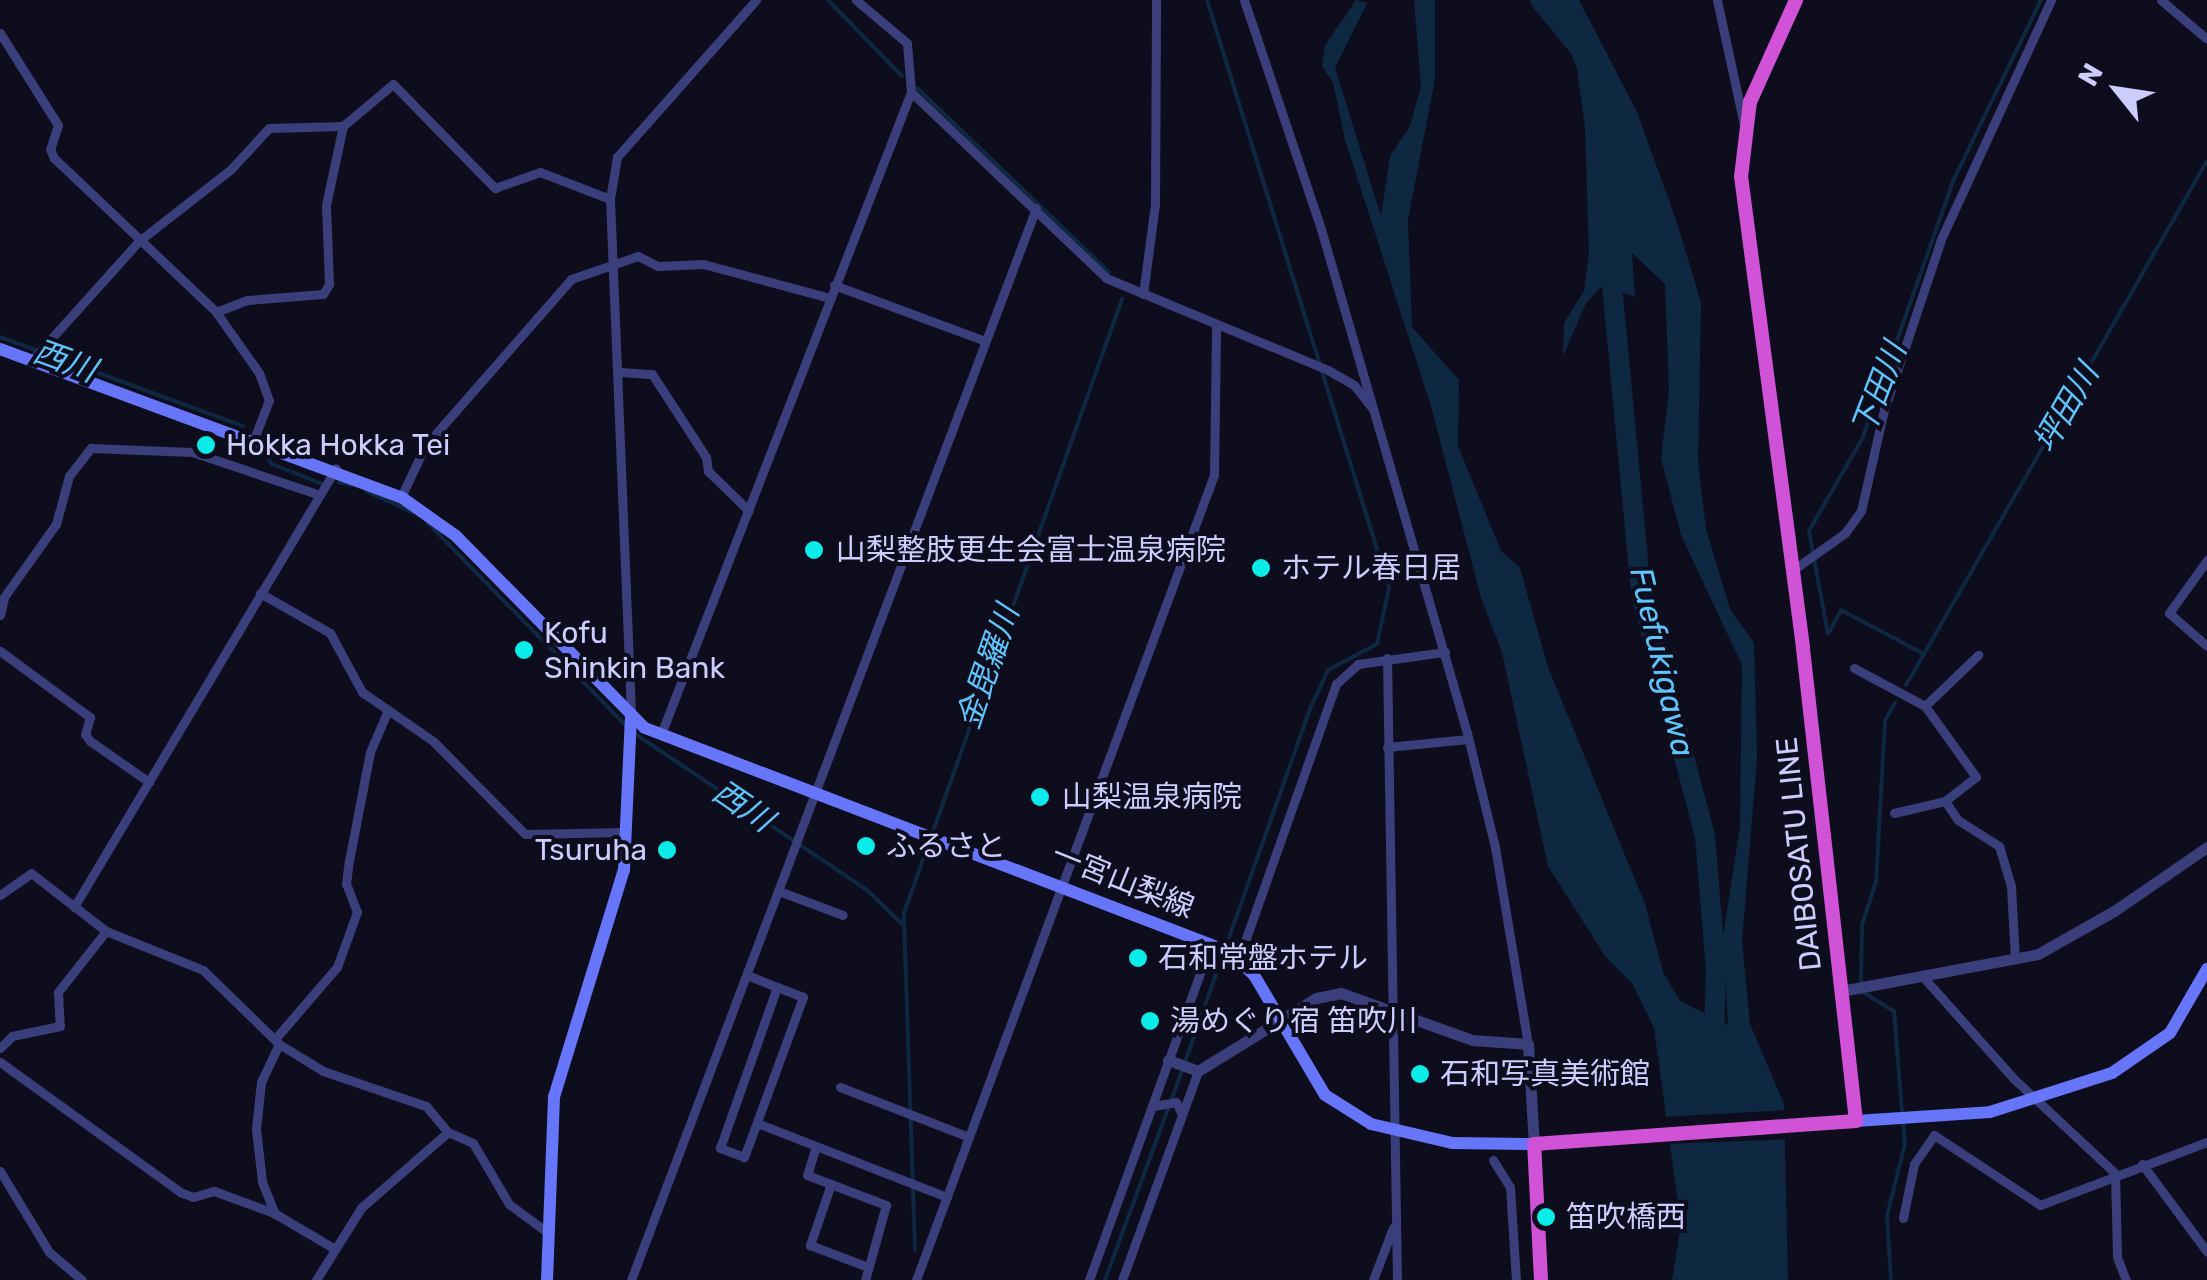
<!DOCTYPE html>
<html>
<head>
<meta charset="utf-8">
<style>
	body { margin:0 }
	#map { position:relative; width:2207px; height:1280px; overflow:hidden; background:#0e0d1e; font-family:Rubik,"Noto Sans JP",sans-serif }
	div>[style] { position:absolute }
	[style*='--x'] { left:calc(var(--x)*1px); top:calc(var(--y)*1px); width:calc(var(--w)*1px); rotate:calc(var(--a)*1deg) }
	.water>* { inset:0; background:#0e2841 }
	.pier>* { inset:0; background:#0e0d1e }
	.stream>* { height:4px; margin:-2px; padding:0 2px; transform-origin:2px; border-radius:2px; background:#0e2841 }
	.river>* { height:20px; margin:-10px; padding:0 10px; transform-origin:10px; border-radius:10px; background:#0e2841 }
	.minor>* { height:9px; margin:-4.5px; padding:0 4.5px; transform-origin:4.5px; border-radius:4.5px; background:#3a3f7b }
	.tertiary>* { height:11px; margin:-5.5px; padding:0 5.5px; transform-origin:5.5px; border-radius:5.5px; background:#3a3f7b }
	.secondary>* { height:12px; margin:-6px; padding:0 6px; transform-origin:6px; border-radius:6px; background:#6775f9 }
	.trunk>* { height:14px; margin:-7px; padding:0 7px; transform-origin:7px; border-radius:7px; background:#d052d6 }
	.dots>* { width:28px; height:28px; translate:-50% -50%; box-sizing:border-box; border:5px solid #0e0d1e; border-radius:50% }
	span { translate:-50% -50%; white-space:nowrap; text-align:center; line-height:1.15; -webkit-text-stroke:8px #0e0d1e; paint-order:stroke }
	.poi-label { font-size:30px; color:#ccccfd }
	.left { translate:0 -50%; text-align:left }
	.right { translate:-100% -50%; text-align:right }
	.street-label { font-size:30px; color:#ccccfd }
	.water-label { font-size:32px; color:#5ec4f9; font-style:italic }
	.north { position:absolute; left:2067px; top:40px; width:100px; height:100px; -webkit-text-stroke:8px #0e0d1e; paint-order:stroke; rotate:300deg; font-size:28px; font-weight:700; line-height:40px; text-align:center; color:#ccccfd }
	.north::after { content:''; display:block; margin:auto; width:35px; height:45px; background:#ccccfd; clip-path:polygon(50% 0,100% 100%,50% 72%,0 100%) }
</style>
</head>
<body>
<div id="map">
	<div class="water">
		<div style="clip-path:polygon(1356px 0,1367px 3px,1335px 68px,1381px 216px,1390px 156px,1410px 126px,1421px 86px,1414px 0,1435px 0,1435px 79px,1408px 220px,1412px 327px,1459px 380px,1458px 446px,1501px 551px,1520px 568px,1548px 667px,1645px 904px,1663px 972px,1680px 1001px,1728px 1025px,1723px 936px,1740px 827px,1742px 665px,1681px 535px,1661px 458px,1669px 390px,1665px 284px,1632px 253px,1635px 297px,1603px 285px,1586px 303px,1563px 356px,1564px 323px,1584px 291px,1589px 254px,1585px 128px,1577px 69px,1551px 0,1579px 0,1637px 112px,1676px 220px,1701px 302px,1698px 462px,1706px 529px,1730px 609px,1754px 643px,1757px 758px,1742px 941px,1750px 1024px,1784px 1104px,1788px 1280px,1672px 1280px,1681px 1225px,1654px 1028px,1632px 983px,1605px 956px,1548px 866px,1502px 652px,1481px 598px,1431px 406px,1345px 140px,1333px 82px,1322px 67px,1325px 45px)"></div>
	</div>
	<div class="pier">
		<div style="clip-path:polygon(1789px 1110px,1790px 1139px,1664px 1144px,1662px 1117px)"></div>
	</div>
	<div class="stream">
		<div style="--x:828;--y:0;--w:106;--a:45.8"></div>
		<div style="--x:917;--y:88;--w:266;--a:43.8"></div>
		<div style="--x:0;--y:337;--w:259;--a:20.1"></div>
		<div style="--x:262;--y:451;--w:16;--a:52"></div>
		<div style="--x:272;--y:464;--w:52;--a:21.6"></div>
		<div style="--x:339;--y:482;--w:13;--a:13"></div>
		<div style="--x:366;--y:491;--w:51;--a:24.5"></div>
		<div style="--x:428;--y:523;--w:285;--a:45.7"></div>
		<div style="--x:1924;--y:654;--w:568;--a:-60.14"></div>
		<div style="--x:1906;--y:685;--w:36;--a:-60"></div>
		<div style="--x:1924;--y:654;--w:94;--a:-152.1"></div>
		<div style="--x:1841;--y:610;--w:27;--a:118"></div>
		<div style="--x:1828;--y:634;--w:105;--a:-100.5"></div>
		<div style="--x:1809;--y:531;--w:108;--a:-60.1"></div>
		<div style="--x:1863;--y:437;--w:274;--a:-70.6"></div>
		<div style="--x:1954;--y:179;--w:199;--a:-64.1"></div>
		<div style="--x:634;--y:733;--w:282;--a:34"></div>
		<div style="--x:868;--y:891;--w:47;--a:44.1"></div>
		<div style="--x:1861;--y:983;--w:58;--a:-89"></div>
		<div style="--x:1862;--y:925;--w:45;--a:-72"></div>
		<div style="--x:1876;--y:882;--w:161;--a:-86.8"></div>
		<div style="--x:1885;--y:721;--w:21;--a:-61"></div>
		<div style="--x:1863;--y:992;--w:36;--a:32"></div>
		<div style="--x:1894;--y:1011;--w:102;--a:85.5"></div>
		<div style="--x:1185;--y:1062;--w:374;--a:-70.5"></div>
		<div style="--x:1310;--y:709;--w:43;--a:-65.2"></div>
		<div style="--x:1328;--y:670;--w:55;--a:-28"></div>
		<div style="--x:1377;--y:644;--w:57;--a:-77.9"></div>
		<div style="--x:1389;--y:588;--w:616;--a:-107.2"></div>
		<div style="--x:915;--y:1250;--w:337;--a:-91.9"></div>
		<div style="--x:904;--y:913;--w:652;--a:-70.45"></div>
		<div style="--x:1105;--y:1280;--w:223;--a:-69.8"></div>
		<div style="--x:1891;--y:1280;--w:64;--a:-93.6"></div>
		<div style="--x:1887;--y:1216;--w:74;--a:-76"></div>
		<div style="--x:1905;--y:1144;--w:21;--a:-95"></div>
	</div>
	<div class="river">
		<div style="--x:1540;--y:0;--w:58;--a:50.6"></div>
		<div style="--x:1610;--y:264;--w:331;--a:84.6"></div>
		<div style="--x:1641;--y:594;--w:250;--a:75.2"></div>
		<div style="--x:1705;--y:836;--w:134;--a:85.3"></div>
		<div style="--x:1716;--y:970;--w:69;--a:91.7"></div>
	</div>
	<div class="minor">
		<div style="--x:1244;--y:0;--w:242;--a:71.4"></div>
		<div style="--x:1321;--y:229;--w:525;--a:73.84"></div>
		<div style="--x:1467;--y:733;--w:117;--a:76.2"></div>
		<div style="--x:1495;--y:847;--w:200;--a:80.5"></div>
		<div style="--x:1717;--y:0;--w:128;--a:77.8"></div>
		<div style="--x:2161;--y:0;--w:60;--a:40.3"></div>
		<div style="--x:0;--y:33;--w:109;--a:57.8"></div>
		<div style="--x:58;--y:125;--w:25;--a:108"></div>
		<div style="--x:50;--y:149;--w:10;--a:66"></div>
		<div style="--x:54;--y:158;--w:224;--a:43.5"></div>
		<div style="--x:216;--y:312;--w:75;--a:54.8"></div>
		<div style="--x:259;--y:373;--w:29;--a:70"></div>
		<div style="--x:269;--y:400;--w:42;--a:111"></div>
		<div style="--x:911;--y:92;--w:269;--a:43.6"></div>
		<div style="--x:1106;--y:278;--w:240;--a:22.5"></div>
		<div style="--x:1328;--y:370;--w:30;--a:30"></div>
		<div style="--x:1354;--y:385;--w:29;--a:52"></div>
		<div style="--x:834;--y:285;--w:161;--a:20.3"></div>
		<div style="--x:1143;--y:294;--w:91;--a:-82.4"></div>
		<div style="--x:1155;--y:204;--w:204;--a:-89.7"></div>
		<div style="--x:216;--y:312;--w:34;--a:-21"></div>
		<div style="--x:248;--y:300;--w:75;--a:-4.6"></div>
		<div style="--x:323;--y:294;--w:12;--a:-59"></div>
		<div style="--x:329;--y:284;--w:79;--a:-92.2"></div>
		<div style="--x:326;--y:205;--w:81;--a:-77.9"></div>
		<div style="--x:343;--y:126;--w:65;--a:-40"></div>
		<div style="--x:393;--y:84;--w:146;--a:45.6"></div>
		<div style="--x:495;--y:188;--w:48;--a:-19.6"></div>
		<div style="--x:540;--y:172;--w:75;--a:21.1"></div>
		<div style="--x:31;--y:361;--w:161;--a:-48"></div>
		<div style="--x:139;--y:241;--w:117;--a:-38"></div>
		<div style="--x:231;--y:169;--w:56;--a:-47.2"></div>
		<div style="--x:269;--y:128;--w:74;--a:-1.5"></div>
		<div style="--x:621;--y:372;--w:31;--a:4"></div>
		<div style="--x:652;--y:374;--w:99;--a:57"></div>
		<div style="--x:706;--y:457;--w:14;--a:82"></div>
		<div style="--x:708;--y:471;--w:57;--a:44.3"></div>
		<div style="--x:401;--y:497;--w:56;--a:-64.8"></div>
		<div style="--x:425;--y:446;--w:222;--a:-48.8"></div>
		<div style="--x:571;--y:279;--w:71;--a:-18.9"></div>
		<div style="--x:638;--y:256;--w:22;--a:27"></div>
		<div style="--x:658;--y:266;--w:45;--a:-2.5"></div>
		<div style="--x:703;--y:264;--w:131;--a:15"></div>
		<div style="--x:2207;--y:560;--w:65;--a:125.6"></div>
		<div style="--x:2169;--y:613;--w:50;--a:41"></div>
		<div style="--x:1793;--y:570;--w:64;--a:-35.4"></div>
		<div style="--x:1845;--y:533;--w:27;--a:-54"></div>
		<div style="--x:1861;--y:511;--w:104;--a:-77.2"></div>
		<div style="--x:1884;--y:410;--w:182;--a:-71.5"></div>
		<div style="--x:1942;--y:237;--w:261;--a:-65.3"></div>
		<div style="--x:260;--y:593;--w:81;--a:29.7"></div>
		<div style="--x:330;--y:633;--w:67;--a:61.5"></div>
		<div style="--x:362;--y:692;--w:86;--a:34.6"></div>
		<div style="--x:433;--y:741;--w:131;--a:45.3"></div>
		<div style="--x:525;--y:834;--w:101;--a:-1.1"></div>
		<div style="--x:0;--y:615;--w:18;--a:-77"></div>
		<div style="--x:4;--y:597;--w:90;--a:-54.5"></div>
		<div style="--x:56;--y:524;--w:50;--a:-74.8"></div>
		<div style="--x:69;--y:476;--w:36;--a:-52"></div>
		<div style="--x:91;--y:448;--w:101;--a:2.3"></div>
		<div style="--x:192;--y:452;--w:135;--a:18.6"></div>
		<div style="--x:0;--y:651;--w:112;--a:36.3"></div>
		<div style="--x:90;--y:717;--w:18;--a:106"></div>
		<div style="--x:85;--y:734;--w:9;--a:54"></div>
		<div style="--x:90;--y:741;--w:72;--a:34.8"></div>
		<div style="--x:1387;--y:658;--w:622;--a:89.08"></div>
		<div style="--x:1854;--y:668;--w:81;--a:28.2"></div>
		<div style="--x:631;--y:713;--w:514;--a:-92.34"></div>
		<div style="--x:610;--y:199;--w:43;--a:-80.5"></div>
		<div style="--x:617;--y:157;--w:210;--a:-48.5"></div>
		<div style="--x:661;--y:734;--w:689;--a:-68.72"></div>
		<div style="--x:911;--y:92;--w:49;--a:-94.7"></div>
		<div style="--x:907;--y:43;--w:67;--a:-139.9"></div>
		<div style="--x:1387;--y:747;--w:82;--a:-5.6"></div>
		<div style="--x:1945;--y:801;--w:39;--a:-38"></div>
		<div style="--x:1976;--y:777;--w:87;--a:-125.7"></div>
		<div style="--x:1925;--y:706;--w:74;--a:-43.9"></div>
		<div style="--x:1894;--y:813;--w:52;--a:-13.2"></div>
		<div style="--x:1945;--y:801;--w:23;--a:56"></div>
		<div style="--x:1958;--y:820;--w:49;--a:32.4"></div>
		<div style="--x:1999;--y:846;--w:42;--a:73.3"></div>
		<div style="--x:2011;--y:886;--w:73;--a:86.9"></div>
		<div style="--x:779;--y:891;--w:68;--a:20.6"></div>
		<div style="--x:0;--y:895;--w:38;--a:-35"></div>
		<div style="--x:31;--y:873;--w:95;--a:37.7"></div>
		<div style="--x:106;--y:931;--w:78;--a:128.2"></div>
		<div style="--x:58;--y:992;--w:34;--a:87"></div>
		<div style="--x:60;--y:1026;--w:49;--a:168.2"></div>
		<div style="--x:12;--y:1036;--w:17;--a:135"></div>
		<div style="--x:74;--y:907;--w:511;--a:-59.17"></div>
		<div style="--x:106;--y:931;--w:105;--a:21.9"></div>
		<div style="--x:203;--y:970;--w:106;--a:44.2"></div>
		<div style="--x:279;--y:1044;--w:42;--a:115.3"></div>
		<div style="--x:261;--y:1082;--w:47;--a:96.1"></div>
		<div style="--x:256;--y:1129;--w:53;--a:83.5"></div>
		<div style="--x:262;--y:1182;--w:35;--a:68"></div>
		<div style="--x:1239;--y:958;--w:291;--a:-70.5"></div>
		<div style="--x:1336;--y:684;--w:30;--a:-42"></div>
		<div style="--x:1358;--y:664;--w:88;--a:-7.9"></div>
		<div style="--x:747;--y:975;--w:32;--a:22"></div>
		<div style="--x:777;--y:987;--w:28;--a:21"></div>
		<div style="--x:803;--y:997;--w:171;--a:110.2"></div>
		<div style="--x:744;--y:1157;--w:26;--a:-159"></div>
		<div style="--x:720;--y:1148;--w:171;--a:-70.5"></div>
		<div style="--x:1924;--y:978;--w:134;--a:48.3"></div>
		<div style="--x:2013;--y:1078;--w:139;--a:43"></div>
		<div style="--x:275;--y:1039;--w:95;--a:-49.3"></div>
		<div style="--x:337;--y:967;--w:59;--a:-70"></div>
		<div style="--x:357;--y:912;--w:30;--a:-111"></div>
		<div style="--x:346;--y:884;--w:23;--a:-83"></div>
		<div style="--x:349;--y:861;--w:111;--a:-79.1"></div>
		<div style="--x:370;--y:752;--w:46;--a:-66.8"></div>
		<div style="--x:279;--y:1044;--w:52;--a:31.5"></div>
		<div style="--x:323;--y:1071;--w:109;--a:18.8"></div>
		<div style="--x:426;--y:1106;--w:34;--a:50"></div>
		<div style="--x:448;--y:1132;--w:116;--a:138.9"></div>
		<div style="--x:361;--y:1208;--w:85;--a:122"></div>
		<div style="--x:0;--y:1062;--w:222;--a:35.8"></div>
		<div style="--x:180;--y:1192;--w:14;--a:21"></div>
		<div style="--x:193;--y:1197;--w:22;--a:-16"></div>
		<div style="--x:214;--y:1191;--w:64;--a:20.1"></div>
		<div style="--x:274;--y:1213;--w:71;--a:30.5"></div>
		<div style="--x:840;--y:1087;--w:138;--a:21.2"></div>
		<div style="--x:1154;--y:1106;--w:22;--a:-10"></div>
		<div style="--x:1176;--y:1102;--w:14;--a:65"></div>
		<div style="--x:757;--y:1123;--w:204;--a:21.3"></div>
		<div style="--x:448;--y:1132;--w:27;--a:24"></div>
		<div style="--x:473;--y:1143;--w:71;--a:59.5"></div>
		<div style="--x:509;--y:1204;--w:49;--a:36.6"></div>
		<div style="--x:816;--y:1146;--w:30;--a:107"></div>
		<div style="--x:807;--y:1175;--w:85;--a:20.8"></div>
		<div style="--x:886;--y:1205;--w:78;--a:105.6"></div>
		<div style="--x:1493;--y:1160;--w:32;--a:58"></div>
		<div style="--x:1510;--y:1187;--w:93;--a:86.3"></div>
		<div style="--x:2142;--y:1164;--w:109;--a:53.5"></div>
		<div style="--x:0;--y:1171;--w:95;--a:58.8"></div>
		<div style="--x:49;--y:1252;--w:43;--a:40.3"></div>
		<div style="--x:2115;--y:1173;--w:84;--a:88.6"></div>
		<div style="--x:2117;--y:1257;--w:25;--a:69"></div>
		<div style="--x:831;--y:1184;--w:65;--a:109"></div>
		<div style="--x:810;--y:1245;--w:62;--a:20.8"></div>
		<div style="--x:1903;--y:1218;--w:55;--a:-78.5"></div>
		<div style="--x:1914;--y:1164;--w:35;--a:-55"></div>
		<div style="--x:1934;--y:1135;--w:127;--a:33.4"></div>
		<div style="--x:2040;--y:1205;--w:178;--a:-20.7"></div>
		<div style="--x:631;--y:1280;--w:1146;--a:-69.3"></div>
		<div style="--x:916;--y:1280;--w:858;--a:-69.69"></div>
		<div style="--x:1214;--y:475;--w:151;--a:-89.2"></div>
		<div style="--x:1089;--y:1280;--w:358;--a:-70.1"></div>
		<div style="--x:1122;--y:1280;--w:222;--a:-70"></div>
		<div style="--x:1373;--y:1280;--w:56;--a:-69"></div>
	</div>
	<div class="tertiary">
		<div style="--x:1841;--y:991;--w:200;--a:-10.6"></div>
		<div style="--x:2038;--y:954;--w:87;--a:-29.5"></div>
		<div style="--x:2114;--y:911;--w:113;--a:-34.5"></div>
		<div style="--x:1168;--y:1060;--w:32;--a:20"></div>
		<div style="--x:1198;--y:1071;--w:139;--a:-31.7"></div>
		<div style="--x:1316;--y:998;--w:25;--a:-11"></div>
		<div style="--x:1341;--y:993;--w:139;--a:19.7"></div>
		<div style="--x:1472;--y:1040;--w:56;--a:4.1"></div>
		<div style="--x:1528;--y:1044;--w:100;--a:86.6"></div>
	</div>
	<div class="secondary">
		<div style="--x:0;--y:349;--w:427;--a:20.3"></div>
		<div style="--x:401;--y:497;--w:67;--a:35.3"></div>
		<div style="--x:456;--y:536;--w:269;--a:45.5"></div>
		<div style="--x:645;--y:728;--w:626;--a:20.95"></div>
		<div style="--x:1230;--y:952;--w:33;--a:44"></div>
		<div style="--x:1254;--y:975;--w:139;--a:59.4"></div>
		<div style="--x:1325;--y:1095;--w:54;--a:32.2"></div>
		<div style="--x:1371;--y:1124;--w:83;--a:13.2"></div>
		<div style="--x:1452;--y:1143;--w:82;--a:0.7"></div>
		<div style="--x:1856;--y:1121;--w:134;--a:-3.8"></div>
		<div style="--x:1990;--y:1112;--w:128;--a:-17.7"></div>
		<div style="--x:2112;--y:1073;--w:70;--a:-34.6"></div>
		<div style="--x:2170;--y:1033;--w:74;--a:-60"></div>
		<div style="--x:547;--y:1280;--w:183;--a:-87.8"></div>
		<div style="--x:554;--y:1097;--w:238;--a:-72.9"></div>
		<div style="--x:624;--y:870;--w:153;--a:-87.4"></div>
	</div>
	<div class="trunk">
		<div style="--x:1541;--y:1280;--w:136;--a:-92.9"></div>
		<div style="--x:1534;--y:1144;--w:323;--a:-4.1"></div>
		<div style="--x:1856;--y:1121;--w:477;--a:-96.4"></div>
		<div style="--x:1803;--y:647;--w:474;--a:-97.5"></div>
		<div style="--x:1741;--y:177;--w:76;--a:-83.2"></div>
		<div style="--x:1750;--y:102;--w:112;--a:-65.7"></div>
	</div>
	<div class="dots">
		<div style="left:206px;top:445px;background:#09ece8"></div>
		<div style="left:814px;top:550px;background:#09ece8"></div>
		<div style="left:1261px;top:568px;background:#09ece8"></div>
		<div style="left:524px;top:650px;background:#09ece8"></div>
		<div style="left:1040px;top:797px;background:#09ece8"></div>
		<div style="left:866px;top:846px;background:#09ece8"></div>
		<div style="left:667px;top:850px;background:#09ece8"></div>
		<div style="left:1138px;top:958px;background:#09ece8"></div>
		<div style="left:1150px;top:1021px;background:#09ece8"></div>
		<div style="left:1420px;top:1074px;background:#09ece8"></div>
		<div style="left:1546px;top:1217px;background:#09ece8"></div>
	</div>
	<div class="poi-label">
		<span class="left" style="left:226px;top:445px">Hokka Hokka Tei</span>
		<span class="left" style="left:836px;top:550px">山梨整肢更生会富士温泉病院</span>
		<span class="left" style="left:1281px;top:568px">ホテル春日居</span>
		<span class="left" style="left:544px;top:650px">Kofu<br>Shinkin Bank</span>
		<span class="left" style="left:1062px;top:797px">山梨温泉病院</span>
		<span class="left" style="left:886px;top:846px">ふるさと</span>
		<span class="right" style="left:647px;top:850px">Tsuruha</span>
		<span class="left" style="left:1158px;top:958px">石和常盤ホテル</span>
		<span class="left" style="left:1170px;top:1021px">湯めぐり宿 笛吹川</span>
		<span class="left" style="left:1440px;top:1074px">石和写真美術館</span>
		<span class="left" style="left:1566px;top:1217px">笛吹橋西</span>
	</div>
	<div class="street-label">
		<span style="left:1799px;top:854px;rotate:-96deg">DAIBOSATU LINE</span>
		<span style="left:1123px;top:881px;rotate:22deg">一宮山梨線</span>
	</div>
	<div class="water-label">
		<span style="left:65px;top:361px;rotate:20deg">西川</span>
		<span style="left:1879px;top:389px;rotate:-69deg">下田川</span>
		<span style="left:2066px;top:408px;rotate:-60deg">坪田川</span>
		<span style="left:1662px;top:662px;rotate:77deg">Fuefukigawa</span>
		<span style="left:988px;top:667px;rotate:-71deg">金毘羅川</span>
		<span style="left:743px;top:806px;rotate:34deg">西川</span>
	</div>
	<div class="north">N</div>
</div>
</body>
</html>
